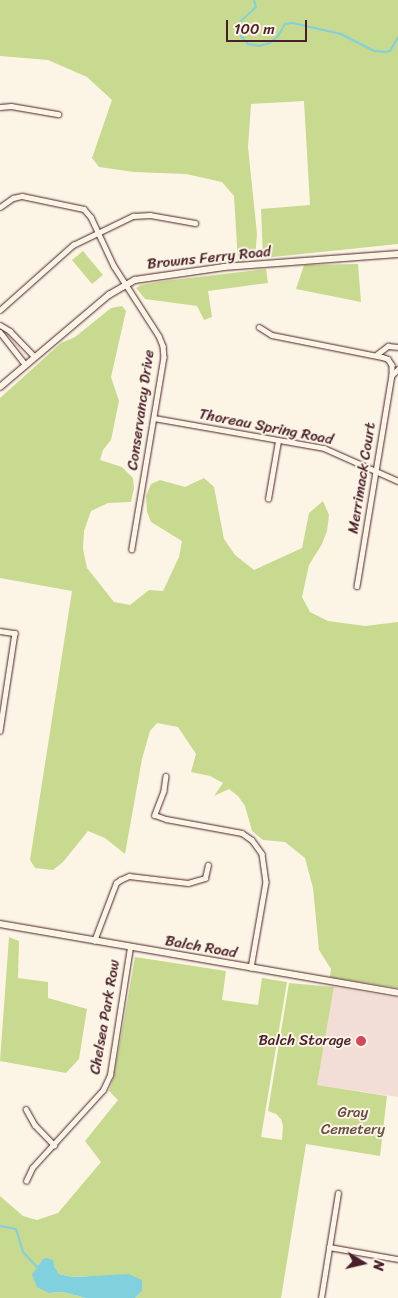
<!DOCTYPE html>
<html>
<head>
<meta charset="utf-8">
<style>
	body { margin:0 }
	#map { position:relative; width:398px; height:1298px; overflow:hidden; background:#fcf5e5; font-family:Sriracha,sans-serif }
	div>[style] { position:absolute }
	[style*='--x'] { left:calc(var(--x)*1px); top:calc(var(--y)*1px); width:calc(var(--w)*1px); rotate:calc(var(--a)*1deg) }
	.built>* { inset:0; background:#f3ddd7 }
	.green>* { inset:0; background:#c7da8f }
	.water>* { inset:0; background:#81d0dd }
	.stream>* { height:2px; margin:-1px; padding:0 1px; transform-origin:1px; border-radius:1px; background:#81d0dd }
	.roads { filter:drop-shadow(0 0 1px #4a1f2b) drop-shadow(0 0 1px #4a1f2b) }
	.minor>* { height:4.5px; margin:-2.25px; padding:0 2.25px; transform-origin:2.25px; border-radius:2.25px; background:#fcf5e5 }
	.tertiary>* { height:5.5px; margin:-2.75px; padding:0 2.75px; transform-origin:2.75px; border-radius:2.75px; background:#fcf5e5 }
	.dots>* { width:14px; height:14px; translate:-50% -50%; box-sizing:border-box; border:2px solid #fcf5e5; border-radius:50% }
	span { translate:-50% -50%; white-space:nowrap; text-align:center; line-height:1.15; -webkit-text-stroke:4px #fcf5e5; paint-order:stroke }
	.street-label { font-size:15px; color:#4a1f2b }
	.poi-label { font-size:15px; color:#4a1f2b }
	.right { translate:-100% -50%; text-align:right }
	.park-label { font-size:15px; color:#694e44 }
	.north { position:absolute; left:338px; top:1238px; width:50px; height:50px; -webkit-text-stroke:4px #fcf5e5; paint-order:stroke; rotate:99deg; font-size:14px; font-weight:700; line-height:20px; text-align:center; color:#4a1f2b }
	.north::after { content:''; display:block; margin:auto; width:18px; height:22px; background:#4a1f2b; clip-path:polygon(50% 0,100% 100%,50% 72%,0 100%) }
	.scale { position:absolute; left:226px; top:20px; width:81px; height:22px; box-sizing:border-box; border:2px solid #4a1f2b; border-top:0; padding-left:6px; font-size:15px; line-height:18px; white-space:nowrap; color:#4a1f2b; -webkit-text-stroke:4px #fcf5e5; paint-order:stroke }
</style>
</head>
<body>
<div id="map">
	<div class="built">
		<div style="clip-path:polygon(334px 987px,398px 998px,398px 1097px,317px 1085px)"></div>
	</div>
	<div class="green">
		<div style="clip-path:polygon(0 0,398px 0,398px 244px,263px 258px,261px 209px,310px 205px,304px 101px,251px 104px,248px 147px,257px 234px,255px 257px,238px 262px,234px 196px,222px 182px,186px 174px,134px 172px,99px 167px,92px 158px,112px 100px,87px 77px,48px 60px,0 56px)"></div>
		<div style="clip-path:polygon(83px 251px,103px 275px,92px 284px,72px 260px)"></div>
		<div style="clip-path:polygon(358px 264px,361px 302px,296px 289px,304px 265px)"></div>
		<div style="clip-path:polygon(266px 269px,268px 283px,208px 291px,212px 317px,204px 320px,197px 306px,145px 299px,136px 288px,141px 285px,164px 281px)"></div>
		<div style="clip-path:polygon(122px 306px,126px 311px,111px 377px,119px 401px,111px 440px,103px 450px,100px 460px,122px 467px,133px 478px,134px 488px,131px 502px,108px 503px,91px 511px,84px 531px,83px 549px,87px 568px,114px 602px,130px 605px,149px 590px,163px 591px,179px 557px,182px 541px,151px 522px,147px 512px,146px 496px,151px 484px,160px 480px,185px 487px,204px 478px,214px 487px,224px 539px,235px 555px,254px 570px,302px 548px,309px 513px,323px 501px,329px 515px,327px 531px,322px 544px,309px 565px,302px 597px,310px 612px,328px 621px,365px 626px,398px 622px,398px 988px,330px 977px,331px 969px,319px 950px,313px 888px,305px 858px,285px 842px,263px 840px,252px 831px,245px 806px,238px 796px,229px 789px,214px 796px,223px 783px,210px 776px,191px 772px,196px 754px,178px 727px,157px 723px,150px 731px,142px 759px,125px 854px,105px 838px,88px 831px,63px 862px,53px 870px,35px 868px,30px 860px,72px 591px,0 578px,0 398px,61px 343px,75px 337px,111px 308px)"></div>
		<div style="clip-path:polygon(9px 937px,19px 941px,18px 978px,48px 982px,48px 998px,87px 1009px,79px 1059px,66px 1073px,0 1061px)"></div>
		<div style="clip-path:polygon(135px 957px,226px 971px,222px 1000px,258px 1005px,262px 978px,287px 982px,261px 1137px,282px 1140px,283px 1126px,281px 1119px,276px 1114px,268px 1111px,289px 983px,334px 987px,317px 1085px,387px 1096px,380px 1156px,306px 1144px,281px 1298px,135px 1298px,142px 1291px,88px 1276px,73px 1277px,59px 1274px,54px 1266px,49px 1293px,63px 1292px,86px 1298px,0 1298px,0 1196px,23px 1216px,37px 1220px,58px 1213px,101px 1162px,85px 1141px,118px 1100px,109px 1091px,114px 1076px)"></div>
	</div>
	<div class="water">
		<div style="clip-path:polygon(47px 1258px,53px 1260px,54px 1266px,59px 1274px,73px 1277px,129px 1274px,142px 1280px,142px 1291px,135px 1298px,86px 1298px,63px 1292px,49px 1293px,37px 1287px,32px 1275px,43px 1259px)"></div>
	</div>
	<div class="stream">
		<div style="--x:254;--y:0;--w:7;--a:74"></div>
		<div style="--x:256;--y:7;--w:23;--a:137"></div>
		<div style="--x:239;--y:23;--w:13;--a:81"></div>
		<div style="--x:241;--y:36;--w:11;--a:49"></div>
		<div style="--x:248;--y:44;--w:11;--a:10"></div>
		<div style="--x:259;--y:46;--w:11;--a:-15"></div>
		<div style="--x:270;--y:43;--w:11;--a:-41"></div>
		<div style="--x:278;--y:36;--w:14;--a:-60"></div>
		<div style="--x:285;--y:24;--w:8;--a:-7"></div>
		<div style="--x:293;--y:23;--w:49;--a:12.9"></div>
		<div style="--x:341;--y:34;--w:38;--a:27"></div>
		<div style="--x:375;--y:51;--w:11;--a:5"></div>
		<div style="--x:386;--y:52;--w:4;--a:-14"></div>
		<div style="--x:390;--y:51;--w:16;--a:-60"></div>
		<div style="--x:0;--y:1226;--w:16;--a:11"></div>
		<div style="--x:16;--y:1229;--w:24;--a:73"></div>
		<div style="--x:23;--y:1252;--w:22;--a:47"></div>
	</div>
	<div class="roads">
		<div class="minor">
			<div style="--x:0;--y:107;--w:11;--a:-5"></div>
			<div style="--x:11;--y:106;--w:48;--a:9.7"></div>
			<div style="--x:0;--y:207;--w:16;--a:-35"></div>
			<div style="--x:13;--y:198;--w:9;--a:-13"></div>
			<div style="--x:22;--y:196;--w:63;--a:11.8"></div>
			<div style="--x:84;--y:209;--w:11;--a:49"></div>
			<div style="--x:91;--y:217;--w:54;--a:64.9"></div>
			<div style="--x:114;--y:266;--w:83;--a:57.3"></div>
			<div style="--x:159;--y:336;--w:11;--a:68"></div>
			<div style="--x:163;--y:346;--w:11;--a:85"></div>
			<div style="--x:164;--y:357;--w:195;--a:99.5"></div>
			<div style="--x:0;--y:310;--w:98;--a:-41.7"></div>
			<div style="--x:73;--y:245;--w:67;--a:-25.8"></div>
			<div style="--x:133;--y:216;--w:17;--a:-3"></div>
			<div style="--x:150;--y:215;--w:46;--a:10.1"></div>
			<div style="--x:0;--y:325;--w:12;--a:31"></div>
			<div style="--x:10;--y:331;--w:35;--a:46"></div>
			<div style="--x:259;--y:327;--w:15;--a:32"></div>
			<div style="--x:272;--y:335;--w:112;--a:11.3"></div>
			<div style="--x:382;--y:357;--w:6;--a:18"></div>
			<div style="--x:388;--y:359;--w:7;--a:56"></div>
			<div style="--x:392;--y:365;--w:10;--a:90"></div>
			<div style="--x:392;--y:375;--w:214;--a:99.4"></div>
			<div style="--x:0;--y:332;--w:41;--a:52"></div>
			<div style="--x:376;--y:355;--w:15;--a:-37"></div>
			<div style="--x:388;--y:346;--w:10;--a:6"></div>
			<div style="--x:392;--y:375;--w:8;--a:-45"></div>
			<div style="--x:154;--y:418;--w:173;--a:10"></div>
			<div style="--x:324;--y:448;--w:81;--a:24"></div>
			<div style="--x:268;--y:499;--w:59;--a:-80.2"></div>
			<div style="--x:0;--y:631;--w:15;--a:8"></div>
			<div style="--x:15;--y:633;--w:99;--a:98.7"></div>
			<div style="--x:166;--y:776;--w:15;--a:98"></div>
			<div style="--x:164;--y:791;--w:26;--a:111"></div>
			<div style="--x:155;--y:815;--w:12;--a:20"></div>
			<div style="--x:166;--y:819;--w:77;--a:10.4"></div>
			<div style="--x:242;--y:833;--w:12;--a:35"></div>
			<div style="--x:252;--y:840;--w:17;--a:54"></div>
			<div style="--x:262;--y:854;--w:28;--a:82"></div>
			<div style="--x:266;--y:882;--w:87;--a:99.9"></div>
			<div style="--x:94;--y:941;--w:62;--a:-69.2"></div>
			<div style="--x:116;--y:883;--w:5;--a:-37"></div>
			<div style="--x:120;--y:880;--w:10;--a:-24"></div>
			<div style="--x:129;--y:876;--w:59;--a:6.8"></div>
			<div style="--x:188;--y:883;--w:18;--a:-16"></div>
			<div style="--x:205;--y:878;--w:13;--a:-77"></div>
			<div style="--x:26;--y:1109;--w:18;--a:61"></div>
			<div style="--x:35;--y:1125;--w:28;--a:46"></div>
			<div style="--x:26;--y:1181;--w:14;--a:-65"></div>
			<div style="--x:32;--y:1168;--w:105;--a:-47.7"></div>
			<div style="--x:103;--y:1090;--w:17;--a:-65"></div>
			<div style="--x:110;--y:1075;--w:130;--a:-81.1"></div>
			<div style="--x:329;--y:1247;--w:70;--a:9.9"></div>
			<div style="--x:321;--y:1298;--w:106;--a:-80.8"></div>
		</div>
		<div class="tertiary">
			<div style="--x:0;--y:387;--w:143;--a:-40.2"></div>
			<div style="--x:109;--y:295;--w:30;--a:-30"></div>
			<div style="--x:135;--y:280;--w:90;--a:-8.3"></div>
			<div style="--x:224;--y:267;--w:174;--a:-4.3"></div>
			<div style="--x:0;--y:924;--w:404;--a:9.8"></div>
		</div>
	</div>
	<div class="dots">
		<div style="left:361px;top:1041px;background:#d1495b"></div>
	</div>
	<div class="street-label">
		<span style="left:209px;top:258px;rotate:-6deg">Browns Ferry Road</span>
		<span style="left:141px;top:410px;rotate:-82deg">Conservancy Drive</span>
		<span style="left:266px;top:427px;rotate:11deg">Thoreau Spring Road</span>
		<span style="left:362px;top:478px;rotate:-81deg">Merrimack Court</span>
		<span style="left:201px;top:947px;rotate:10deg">Balch Road</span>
		<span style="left:105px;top:1017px;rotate:-80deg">Chelsea Park Row</span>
	</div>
	<div class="poi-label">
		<span class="right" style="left:351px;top:1041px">Balch Storage</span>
	</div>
	<div class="park-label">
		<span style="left:353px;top:1121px">Gray<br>Cemetery</span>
	</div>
	<div class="north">N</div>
	<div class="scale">100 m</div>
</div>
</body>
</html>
